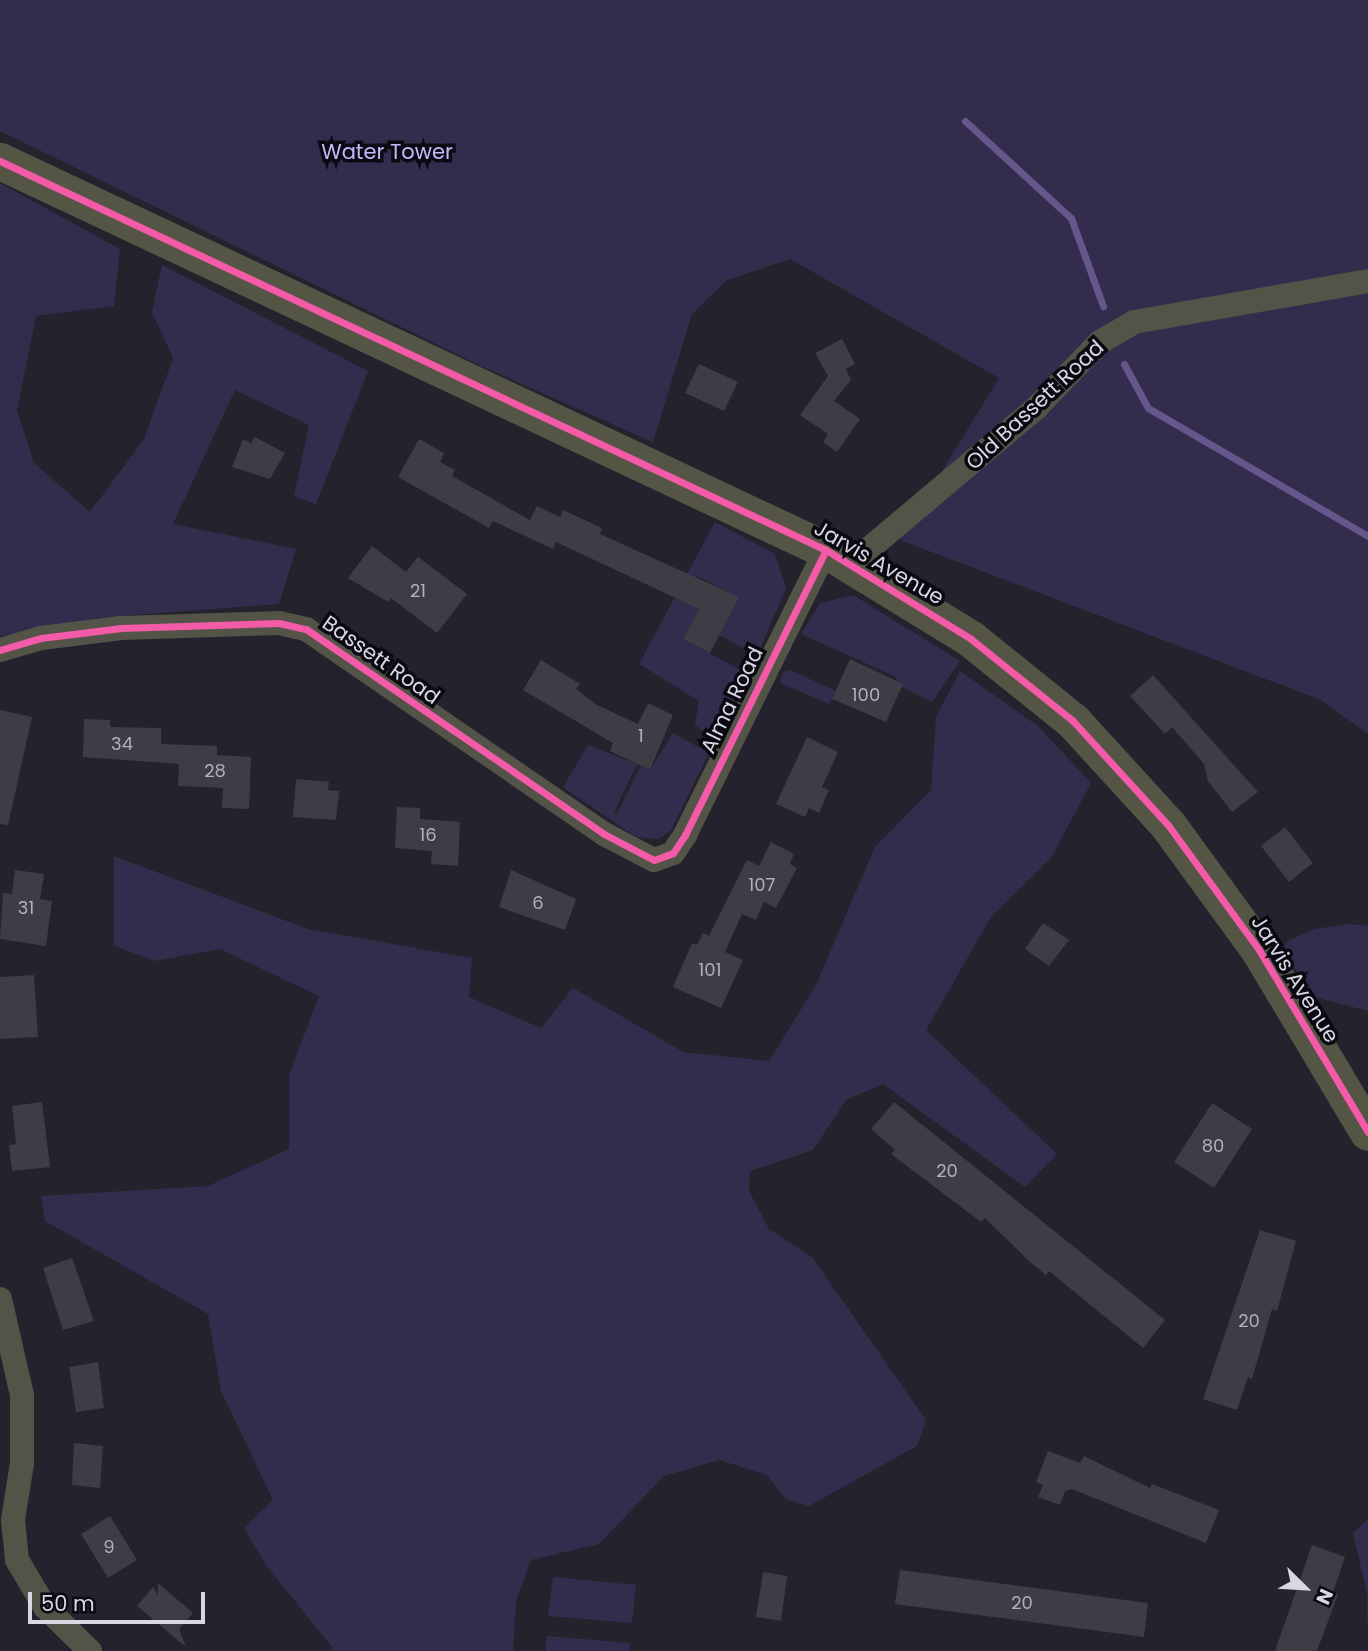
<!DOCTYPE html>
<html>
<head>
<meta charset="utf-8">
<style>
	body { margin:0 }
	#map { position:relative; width:1368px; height:1651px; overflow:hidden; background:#24222c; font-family:Poppins,sans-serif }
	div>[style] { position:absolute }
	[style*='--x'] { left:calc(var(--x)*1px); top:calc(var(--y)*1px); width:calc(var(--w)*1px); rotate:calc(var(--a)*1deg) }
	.green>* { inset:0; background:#342c4c }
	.stream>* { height:7px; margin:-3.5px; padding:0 3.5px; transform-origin:3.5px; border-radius:3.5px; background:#63578c }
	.building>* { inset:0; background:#3e3c44 }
	.street>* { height:24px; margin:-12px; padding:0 12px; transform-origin:12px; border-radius:12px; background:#535348 }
	.secondary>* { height:37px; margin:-18.5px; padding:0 18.5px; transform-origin:18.5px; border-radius:18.5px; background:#555546 }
	.cycleway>* { height:7px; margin:-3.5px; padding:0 3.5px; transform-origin:3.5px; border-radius:3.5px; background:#f35aa7 }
	span { translate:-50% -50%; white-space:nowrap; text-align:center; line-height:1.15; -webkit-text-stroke:7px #0b0911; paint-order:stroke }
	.number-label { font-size:18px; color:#b2b0bc }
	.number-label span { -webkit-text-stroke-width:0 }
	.park-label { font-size:21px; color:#c5b7fb }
	.street-label { font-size:21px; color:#d9d7e4 }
	.north { position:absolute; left:1270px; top:1553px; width:70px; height:70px; -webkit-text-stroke:5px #0b0911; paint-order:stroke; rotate:114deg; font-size:19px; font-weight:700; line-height:28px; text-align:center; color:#d9d7e4 }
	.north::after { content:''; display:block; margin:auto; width:24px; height:32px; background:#d9d7e4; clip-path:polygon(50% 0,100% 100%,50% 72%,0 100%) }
	.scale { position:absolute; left:28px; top:1592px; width:177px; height:32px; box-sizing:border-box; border:4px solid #d9d7e4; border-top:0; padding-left:9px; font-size:21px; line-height:24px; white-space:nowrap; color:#d9d7e4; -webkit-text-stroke:5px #0b0911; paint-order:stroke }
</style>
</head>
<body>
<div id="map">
	<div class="green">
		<div style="clip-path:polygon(0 0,1368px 0,1368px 734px,1321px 700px,900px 540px,999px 378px,790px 259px,727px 280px,692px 314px,653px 442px,481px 366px,0 131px)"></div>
		<div style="clip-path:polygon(0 183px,120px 249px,114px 306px,36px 316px,17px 410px,34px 463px,90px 512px,144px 439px,173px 358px,152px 312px,162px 265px,368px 371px,316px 504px,294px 496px,309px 425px,235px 390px,173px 524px,296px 549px,279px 604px,134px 615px,0 636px)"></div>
		<div style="clip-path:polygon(715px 522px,775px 554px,786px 588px,760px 649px,753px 653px,719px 635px,738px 597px,697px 576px,684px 601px,699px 609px,683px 639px,748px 674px,714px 739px,695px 725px,699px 701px,639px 664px)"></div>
		<div style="clip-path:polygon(853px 595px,960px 661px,932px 702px,902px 687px,894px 676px,801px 634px,820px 603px)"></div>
		<div style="clip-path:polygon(790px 670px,836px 691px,829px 704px,780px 683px,783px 672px)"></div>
		<div style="clip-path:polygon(960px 671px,1038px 726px,1091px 783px,1051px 858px,991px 917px,926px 1030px,1057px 1154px,1025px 1187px,883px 1084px,846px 1100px,813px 1150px,750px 1171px,749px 1191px,769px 1229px,812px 1257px,926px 1420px,917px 1446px,809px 1506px,786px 1499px,767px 1475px,719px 1460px,664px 1476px,599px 1544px,531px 1560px,516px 1601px,513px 1651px,330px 1651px,333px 1648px,268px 1568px,244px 1528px,273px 1500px,221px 1391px,208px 1314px,45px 1221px,41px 1196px,208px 1186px,289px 1149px,289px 1075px,319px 996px,220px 949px,156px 961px,114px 946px,114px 856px,308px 929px,472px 958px,469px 997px,541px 1028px,573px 988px,683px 1052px,769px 1061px,816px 985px,875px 847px,931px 790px,936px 717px)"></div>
		<div style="clip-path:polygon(673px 733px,709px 753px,671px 830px,659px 839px,636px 837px,563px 787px,588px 745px,637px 764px,614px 812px,617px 814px,641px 766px,650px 770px)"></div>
		<div style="clip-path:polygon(1349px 924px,1368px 926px,1368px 1011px,1314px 997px,1283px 950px,1288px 941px,1314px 929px)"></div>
		<div style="clip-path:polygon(1368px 1519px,1368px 1651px,1367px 1594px,1353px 1533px)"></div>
		<div style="clip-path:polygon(553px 1577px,636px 1585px,632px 1623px,548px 1616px)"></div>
		<div style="clip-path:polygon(547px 1636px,630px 1643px,629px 1651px,545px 1651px)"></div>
	</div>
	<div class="stream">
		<div style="--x:965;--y:121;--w:144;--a:42.5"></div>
		<div style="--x:1071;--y:218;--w:94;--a:70"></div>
		<div style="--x:1124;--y:364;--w:50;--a:61.4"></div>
		<div style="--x:1148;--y:408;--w:255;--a:30.2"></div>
	</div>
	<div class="building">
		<div style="clip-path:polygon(842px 339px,855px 364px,846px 369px,851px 380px,834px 401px,860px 419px,837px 452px,823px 442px,828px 434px,800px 415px,828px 376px,815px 353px)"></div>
		<div style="clip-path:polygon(699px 364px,738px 382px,724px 411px,685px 393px)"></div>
		<div style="clip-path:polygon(255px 437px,285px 453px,270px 479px,232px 467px,243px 439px,251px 443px)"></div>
		<div style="clip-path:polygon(419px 439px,444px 453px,440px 462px,455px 470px,452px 476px,530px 520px,537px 506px,560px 517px,563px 510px,602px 528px,600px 534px,739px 597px,710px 653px,683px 639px,699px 609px,556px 542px,553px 549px,493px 521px,489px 528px,398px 477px)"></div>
		<div style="clip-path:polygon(372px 546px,406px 572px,418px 557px,467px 594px,437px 633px,391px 598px,388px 602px,348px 578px)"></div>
		<div style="clip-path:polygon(850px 659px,903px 684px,886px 722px,832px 699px)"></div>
		<div style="clip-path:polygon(541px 660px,580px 684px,576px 689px,597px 705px,638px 724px,648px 703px,673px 715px,650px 770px,610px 751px,613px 743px,523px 690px)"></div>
		<div style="clip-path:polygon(1153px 675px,1258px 792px,1232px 812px,1208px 781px,1204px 764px,1172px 727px,1165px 734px,1130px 696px)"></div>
		<div style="clip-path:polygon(0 710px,32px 717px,8px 825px,0 824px)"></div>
		<div style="clip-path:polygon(84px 719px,110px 720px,110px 727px,161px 728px,161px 744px,217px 746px,217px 755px,251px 757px,249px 809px,222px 808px,223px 788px,178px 786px,179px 764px,83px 757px)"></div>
		<div style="clip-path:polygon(807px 737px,838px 752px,822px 787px,829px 790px,819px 813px,809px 808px,805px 817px,776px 804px)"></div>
		<div style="clip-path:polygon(296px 779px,329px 782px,328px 790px,339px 791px,336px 820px,293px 817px)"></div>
		<div style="clip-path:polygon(397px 807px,420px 808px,420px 819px,460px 822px,458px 866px,431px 864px,432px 851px,395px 848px)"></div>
		<div style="clip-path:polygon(1285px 827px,1313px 863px,1289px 882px,1261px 846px)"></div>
		<div style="clip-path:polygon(771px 842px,794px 854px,790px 864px,797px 868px,776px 908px,764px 902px,756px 920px,742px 914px,725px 952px,743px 960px,721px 1008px,673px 987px,692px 943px,697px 945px,703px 933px,709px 936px,747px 860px,759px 866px)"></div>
		<div style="clip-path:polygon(15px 870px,44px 874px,40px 899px,52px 901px,46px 946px,0 939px,3px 893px,12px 894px)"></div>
		<div style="clip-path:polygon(511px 870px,576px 899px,565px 930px,499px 907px)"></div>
		<div style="clip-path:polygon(1043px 923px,1069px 940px,1049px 966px,1025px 949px)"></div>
		<div style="clip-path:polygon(34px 975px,38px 1037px,0 1039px,0 977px)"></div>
		<div style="clip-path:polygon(42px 1102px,50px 1167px,12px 1171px,9px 1145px,16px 1144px,12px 1106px)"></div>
		<div style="clip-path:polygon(894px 1102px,1165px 1320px,1143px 1348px,1049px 1271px,1046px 1275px,1030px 1262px,985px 1218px,981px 1222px,891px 1154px,895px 1150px,871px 1129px)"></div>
		<div style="clip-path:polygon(1212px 1103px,1252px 1129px,1214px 1188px,1174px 1162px)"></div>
		<div style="clip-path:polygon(1260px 1230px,1296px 1241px,1277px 1311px,1272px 1309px,1252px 1379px,1248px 1377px,1237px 1410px,1203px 1399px)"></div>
		<div style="clip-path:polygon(72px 1258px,94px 1321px,63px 1330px,43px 1268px)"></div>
		<div style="clip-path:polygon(98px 1362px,104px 1408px,76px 1412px,69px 1367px)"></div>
		<div style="clip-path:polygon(74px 1443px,103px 1446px,100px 1488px,72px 1485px)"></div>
		<div style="clip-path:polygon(1048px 1451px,1080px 1463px,1084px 1456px,1150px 1488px,1152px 1484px,1219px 1510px,1206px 1543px,1072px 1489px,1065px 1491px,1060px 1505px,1038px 1497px,1043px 1485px,1036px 1482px)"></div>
		<div style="clip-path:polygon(110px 1516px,137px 1560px,108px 1578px,81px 1534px)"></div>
		<div style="clip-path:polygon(1312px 1545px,1345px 1557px,1333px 1592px,1338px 1594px,1317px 1651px,1275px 1651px)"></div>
		<div style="clip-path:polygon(900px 1570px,1148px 1603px,1144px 1637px,895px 1604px)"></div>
		<div style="clip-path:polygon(763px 1572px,787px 1576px,781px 1621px,756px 1617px)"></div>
		<div style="clip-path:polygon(158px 1583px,193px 1613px,179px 1629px,186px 1647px,137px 1606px,153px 1587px,158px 1595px)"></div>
	</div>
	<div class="street">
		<div style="--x:852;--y:563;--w:241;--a:-40.1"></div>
		<div style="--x:1036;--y:408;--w:92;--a:-45.9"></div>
		<div style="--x:1100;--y:342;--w:39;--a:-30"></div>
		<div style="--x:1134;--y:322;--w:238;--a:-9.9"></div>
		<div style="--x:0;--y:650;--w:43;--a:-16.3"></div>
		<div style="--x:41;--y:638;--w:81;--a:-7.1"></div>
		<div style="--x:121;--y:628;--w:158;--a:-1.8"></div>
		<div style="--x:279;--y:623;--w:28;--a:13"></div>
		<div style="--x:306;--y:629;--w:362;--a:34.5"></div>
		<div style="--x:604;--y:834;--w:56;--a:27.5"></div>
		<div style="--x:654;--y:860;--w:20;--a:-20"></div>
		<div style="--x:673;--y:853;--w:22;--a:-56"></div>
		<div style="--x:685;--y:835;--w:318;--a:-63.7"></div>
		<div style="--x:0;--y:1299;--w:98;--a:77.1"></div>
		<div style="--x:22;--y:1395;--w:68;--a:90"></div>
		<div style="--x:22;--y:1463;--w:58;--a:99"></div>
		<div style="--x:13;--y:1520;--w:40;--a:84.3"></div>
		<div style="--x:17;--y:1560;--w:55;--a:59.2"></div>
		<div style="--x:45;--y:1607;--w:63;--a:44.4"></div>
	</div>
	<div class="secondary">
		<div style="--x:0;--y:161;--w:913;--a:25.22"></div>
		<div style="--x:826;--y:550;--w:170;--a:31.5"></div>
		<div style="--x:971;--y:639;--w:131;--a:38.8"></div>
		<div style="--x:1073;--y:721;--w:141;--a:47.6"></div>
		<div style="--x:1168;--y:825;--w:155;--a:53.9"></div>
		<div style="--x:1259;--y:950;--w:212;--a:59.1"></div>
	</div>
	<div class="cycleway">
		<div style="--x:0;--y:161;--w:913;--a:25.22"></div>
		<div style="--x:826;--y:550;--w:170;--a:31.5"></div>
		<div style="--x:971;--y:639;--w:131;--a:38.8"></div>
		<div style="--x:1073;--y:721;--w:141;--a:47.6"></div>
		<div style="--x:1168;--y:825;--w:155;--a:53.9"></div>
		<div style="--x:1259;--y:950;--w:212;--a:59.1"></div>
		<div style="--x:0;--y:650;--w:43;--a:-16.3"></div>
		<div style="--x:41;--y:638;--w:81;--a:-7.1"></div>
		<div style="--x:121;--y:628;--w:158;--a:-1.8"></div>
		<div style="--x:279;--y:623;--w:28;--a:13"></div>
		<div style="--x:306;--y:629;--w:362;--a:34.5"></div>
		<div style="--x:604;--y:834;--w:56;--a:27.5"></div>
		<div style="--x:654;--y:860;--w:20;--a:-20"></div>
		<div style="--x:673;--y:853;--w:22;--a:-56"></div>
		<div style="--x:685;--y:835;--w:318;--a:-63.7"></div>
	</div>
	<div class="number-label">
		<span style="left:418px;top:591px">21</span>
		<span style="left:866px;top:695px">100</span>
		<span style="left:641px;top:736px">1</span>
		<span style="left:122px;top:744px">34</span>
		<span style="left:215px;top:771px">28</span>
		<span style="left:428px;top:835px">16</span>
		<span style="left:762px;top:885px">107</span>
		<span style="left:538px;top:903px">6</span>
		<span style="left:26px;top:908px">31</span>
		<span style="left:710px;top:970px">101</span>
		<span style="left:1213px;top:1146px">80</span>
		<span style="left:947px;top:1171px">20</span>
		<span style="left:1249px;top:1321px">20</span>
		<span style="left:109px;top:1547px">9</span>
		<span style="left:1022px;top:1603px">20</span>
	</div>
	<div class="park-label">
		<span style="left:387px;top:152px">Water Tower</span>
	</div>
	<div class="street-label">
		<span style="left:1035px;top:405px;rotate:-43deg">Old Bassett Road</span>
		<span style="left:879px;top:563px;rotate:30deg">Jarvis Avenue</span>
		<span style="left:381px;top:660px;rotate:35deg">Bassett Road</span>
		<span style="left:732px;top:700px;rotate:-64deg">Alma Road</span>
		<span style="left:1295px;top:979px;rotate:58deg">Jarvis Avenue</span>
	</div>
	<div class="north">N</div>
	<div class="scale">50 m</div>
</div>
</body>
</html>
